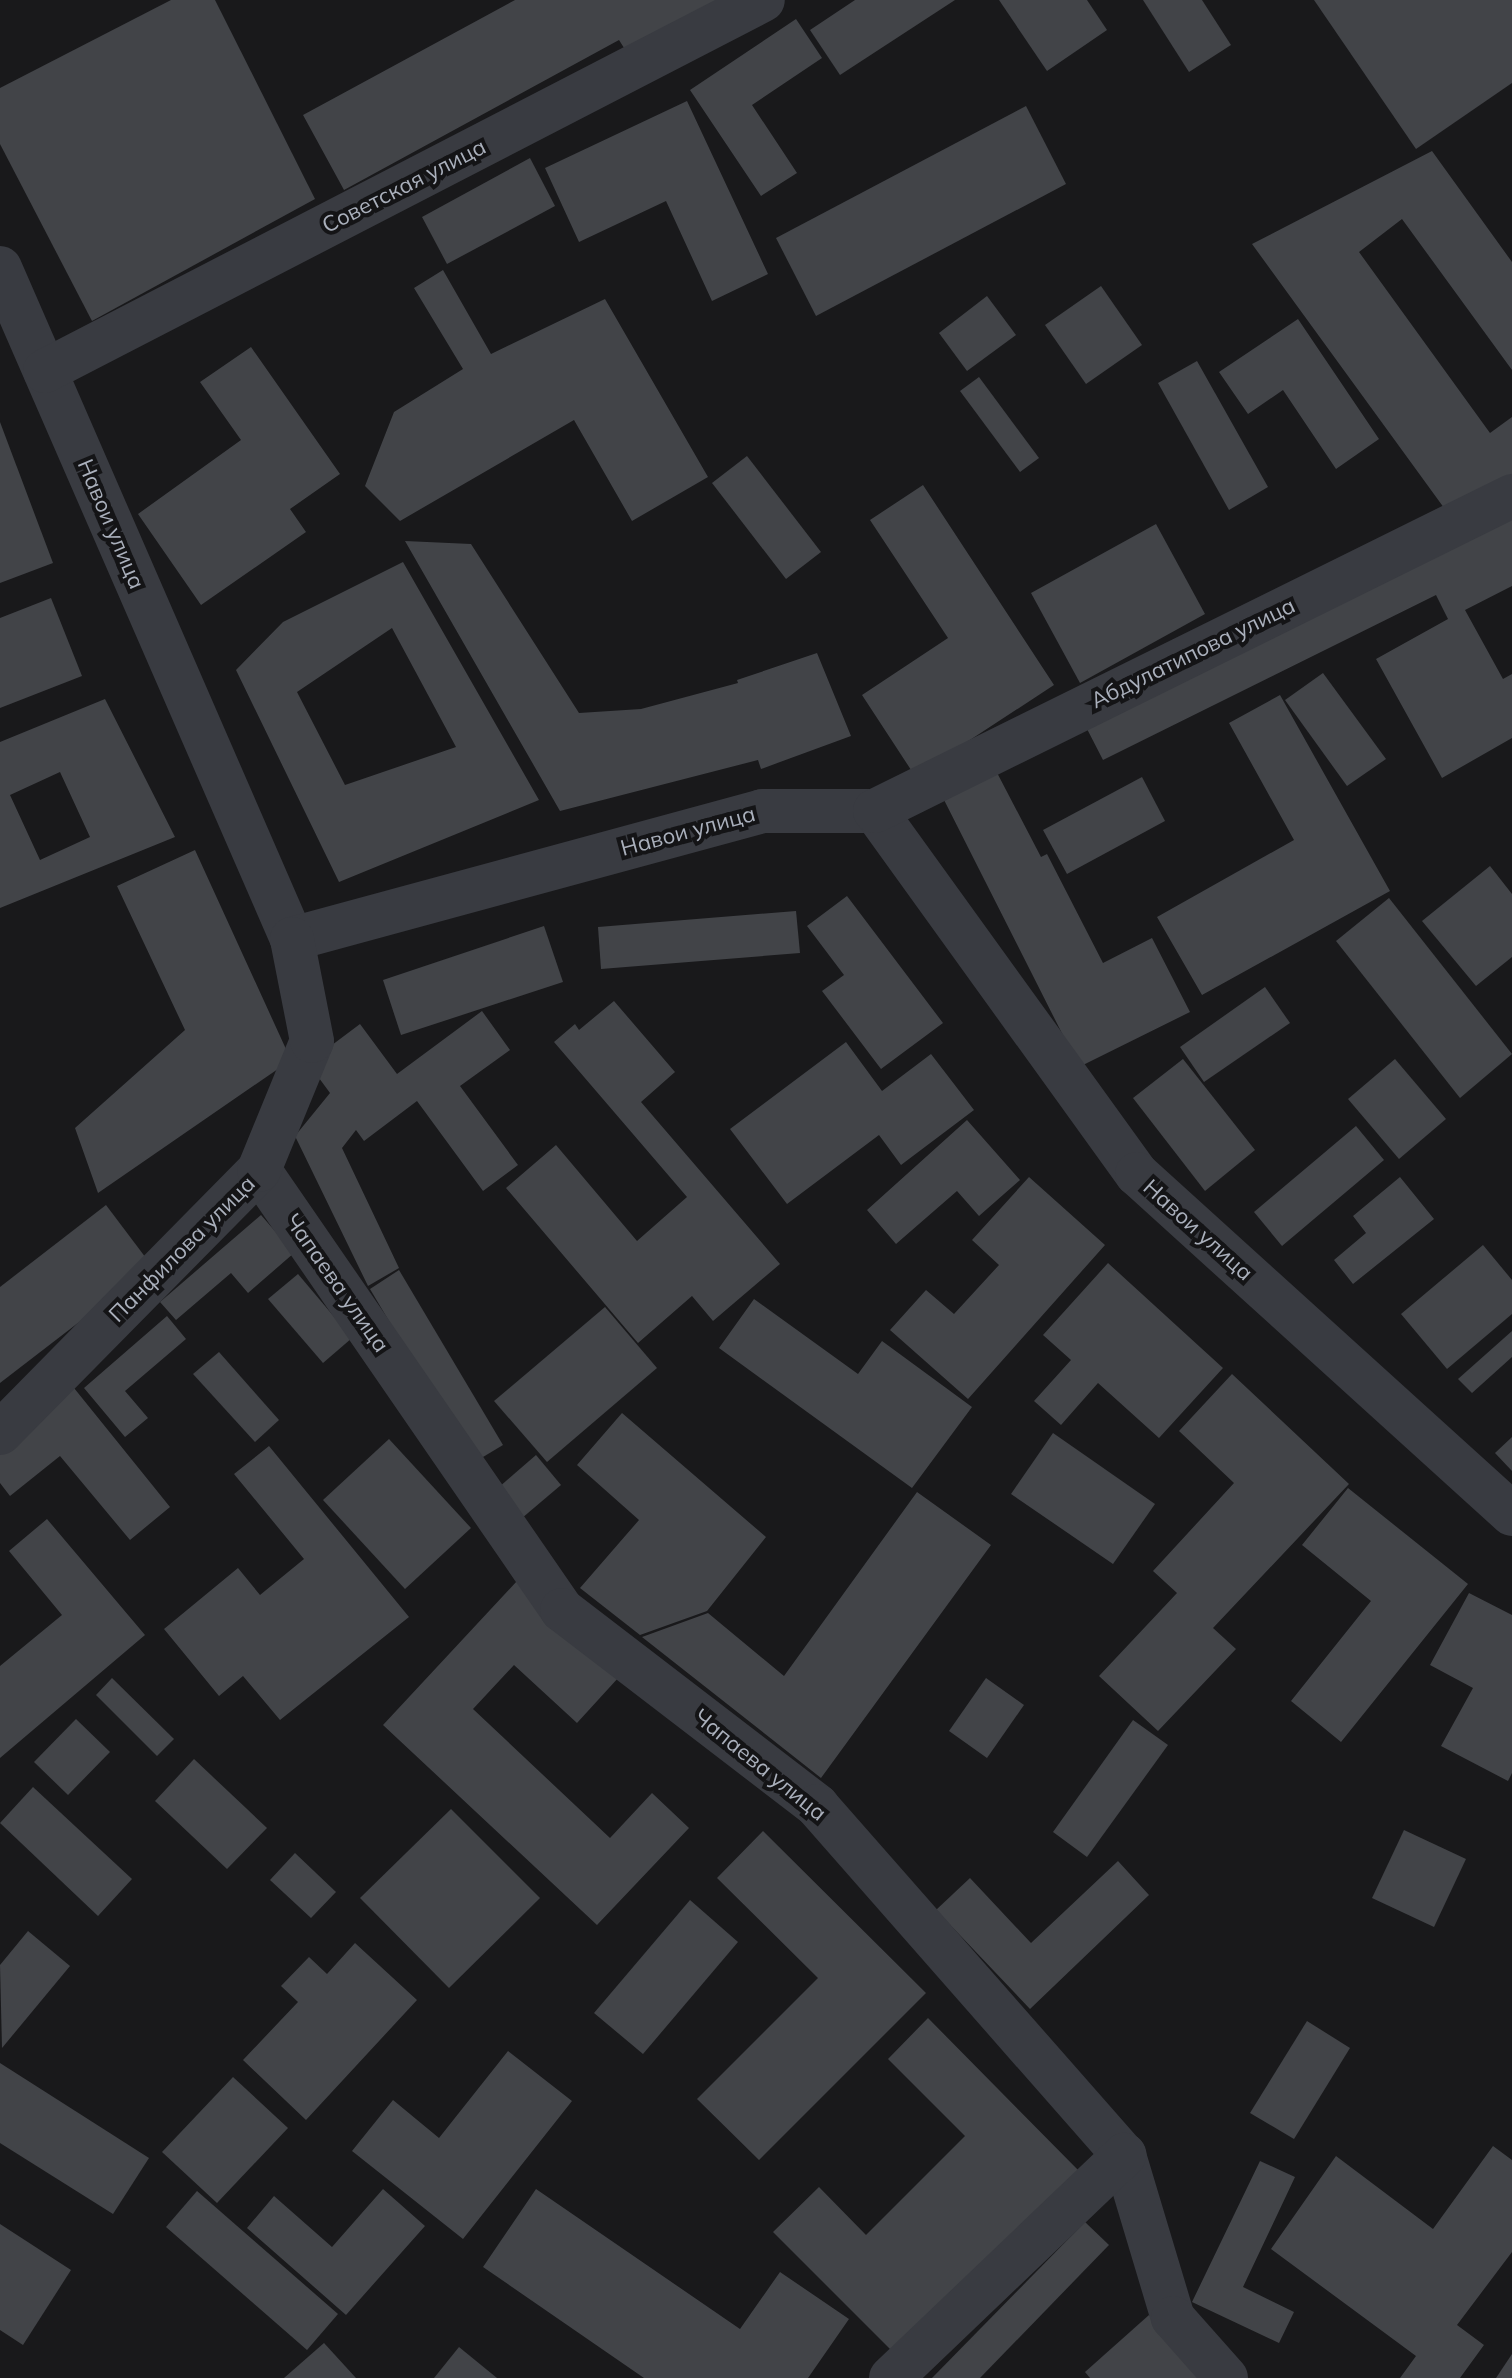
<!DOCTYPE html>
<html>
<head>
<meta charset="utf-8">
<style>
	body { margin:0 }
	#map { position:relative; width:1512px; height:2378px; overflow:hidden; background:#19191b; font-family:Mulish,sans-serif }
	div>[style] { position:absolute }
	[style*='--x'] { left:calc(var(--x)*1px); top:calc(var(--y)*1px); width:calc(var(--w)*1px); rotate:calc(var(--a)*1deg) }
	.building>* { inset:0; background:#424448 }
	.minor>* { height:44px; margin:-22px; padding:0 22px; transform-origin:22px; border-radius:22px; background:#393b41 }
	span { translate:-50% -50%; white-space:nowrap; text-align:center; line-height:1.15; -webkit-text-stroke:8px #141416; paint-order:stroke }
	.street-label { font-size:22px; color:#aab0bc }
</style>
</head>
<body>
<div id="map">
	<div class="building">
		<div style="clip-path:polygon(171px 0,215px 0,315px 199px,92px 321px,0 144px,0 88px)"></div>
		<div style="clip-path:polygon(515px 0,717px 0,626px 51px,619px 40px,344px 190px,303px 115px)"></div>
		<div style="clip-path:polygon(855px 0,955px 0,840px 75px,810px 30px)"></div>
		<div style="clip-path:polygon(999px 0,1087px 0,1107px 30px,1047px 71px)"></div>
		<div style="clip-path:polygon(1143px 0,1202px 0,1231px 45px,1189px 72px)"></div>
		<div style="clip-path:polygon(1314px 0,1512px 0,1512px 83px,1416px 149px)"></div>
		<div style="clip-path:polygon(796px 19px,822px 58px,752px 105px,797px 173px,761px 196px,690px 90px)"></div>
		<div style="clip-path:polygon(687px 101px,768px 274px,712px 301px,666px 201px,579px 242px,545px 168px)"></div>
		<div style="clip-path:polygon(1026px 106px,1066px 184px,816px 316px,776px 238px)"></div>
		<div style="clip-path:polygon(1432px 151px,1512px 262px,1512px 370px,1402px 219px,1359px 252px,1490px 433px,1512px 417px,1512px 476px,1447px 512px,1252px 244px)"></div>
		<div style="clip-path:polygon(530px 158px,555px 206px,447px 264px,422px 217px)"></div>
		<div style="clip-path:polygon(443px 270px,491px 354px,605px 299px,708px 477px,632px 521px,574px 420px,400px 521px,365px 486px,394px 412px,463px 369px,414px 288px)"></div>
		<div style="clip-path:polygon(1101px 286px,1142px 345px,1086px 384px,1045px 325px)"></div>
		<div style="clip-path:polygon(987px 296px,1016px 335px,967px 371px,939px 333px)"></div>
		<div style="clip-path:polygon(1298px 319px,1379px 439px,1336px 469px,1283px 390px,1248px 414px,1219px 372px)"></div>
		<div style="clip-path:polygon(251px 347px,340px 474px,290px 509px,306px 532px,201px 605px,138px 514px,241px 440px,200px 382px)"></div>
		<div style="clip-path:polygon(1197px 361px,1268px 487px,1229px 510px,1158px 383px)"></div>
		<div style="clip-path:polygon(979px 377px,1039px 458px,1020px 472px,960px 391px)"></div>
		<div style="clip-path:polygon(0 422px,53px 563px,0 583px)"></div>
		<div style="clip-path:polygon(747px 456px,821px 552px,786px 579px,712px 483px)"></div>
		<div style="clip-path:polygon(923px 485px,1054px 685px,915px 776px,862px 695px,948px 638px,870px 520px)"></div>
		<div style="clip-path:polygon(1512px 510px,1512px 586px,1465px 610px,1503px 679px,1512px 674px,1512px 738px,1442px 778px,1376px 659px,1448px 619px,1436px 595px,1103px 760px,1086px 727px)"></div>
		<div style="clip-path:polygon(1156px 524px,1205px 614px,1080px 683px,1031px 593px)"></div>
		<div style="clip-path:polygon(405px 541px,471px 544px,579px 713px,641px 709px,738px 683px,737px 680px,817px 653px,851px 736px,761px 769px,758px 760px,560px 811px)"></div>
		<div style="clip-path:polygon(evenodd,403px 562px,539px 800px,339px 882px,236px 670px,283px 622px,403px 562px,392px 628px,456px 747px,345px 785px,297px 692px,392px 628px)"></div>
		<div style="clip-path:polygon(51px 598px,82px 676px,0 708px,0 618px)"></div>
		<div style="clip-path:polygon(1323px 673px,1386px 759px,1347px 786px,1285px 700px)"></div>
		<div style="clip-path:polygon(1280px 695px,1390px 891px,1202px 995px,1157px 917px,1294px 840px,1229px 723px)"></div>
		<div style="clip-path:polygon(evenodd,105px 699px,175px 837px,0 908px,0 742px,105px 699px,60px 772px,90px 837px,40px 860px,10px 795px,60px 772px)"></div>
		<div style="clip-path:polygon(993px 765px,1041px 857px,1047px 854px,1103px 963px,1152px 938px,1190px 1012px,1079px 1067px,940px 792px)"></div>
		<div style="clip-path:polygon(1142px 777px,1165px 821px,1067px 874px,1043px 830px)"></div>
		<div style="clip-path:polygon(195px 850px,291px 1060px,98px 1193px,75px 1128px,185px 1030px,117px 886px)"></div>
		<div style="clip-path:polygon(1490px 866px,1512px 894px,1512px 957px,1476px 986px,1422px 921px)"></div>
		<div style="clip-path:polygon(847px 896px,943px 1023px,881px 1069px,822px 991px,844px 975px,807px 926px)"></div>
		<div style="clip-path:polygon(1389px 898px,1512px 1054px,1460px 1098px,1336px 941px)"></div>
		<div style="clip-path:polygon(796px 911px,800px 953px,601px 969px,598px 927px)"></div>
		<div style="clip-path:polygon(544px 926px,563px 982px,401px 1035px,383px 980px)"></div>
		<div style="clip-path:polygon(1265px 987px,1290px 1023px,1204px 1082px,1180px 1047px)"></div>
		<div style="clip-path:polygon(614px 1001px,675px 1072px,641px 1102px,780px 1264px,713px 1321px,692px 1296px,638px 1343px,506px 1188px,556px 1145px,637px 1241px,687px 1197px,554px 1042px,575px 1024px,579px 1030px)"></div>
		<div style="clip-path:polygon(482px 1011px,510px 1050px,460px 1086px,518px 1165px,483px 1191px,417px 1101px,364px 1141px,356px 1130px,342px 1148px,399px 1268px,368px 1286px,295px 1136px,330px 1093px,308px 1063px,360px 1024px,397px 1074px)"></div>
		<div style="clip-path:polygon(846px 1042px,882px 1091px,931px 1054px,974px 1110px,901px 1165px,879px 1135px,787px 1204px,730px 1129px)"></div>
		<div style="clip-path:polygon(1183px 1059px,1255px 1150px,1205px 1191px,1133px 1098px)"></div>
		<div style="clip-path:polygon(1395px 1059px,1446px 1119px,1399px 1159px,1348px 1099px)"></div>
		<div style="clip-path:polygon(967px 1120px,1020px 1180px,979px 1216px,957px 1191px,896px 1244px,867px 1210px)"></div>
		<div style="clip-path:polygon(1356px 1126px,1384px 1160px,1282px 1246px,1254px 1212px)"></div>
		<div style="clip-path:polygon(1029px 1177px,1105px 1245px,968px 1399px,890px 1330px,926px 1290px,954px 1314px,999px 1265px,972px 1240px)"></div>
		<div style="clip-path:polygon(1400px 1177px,1434px 1219px,1353px 1284px,1334px 1260px,1366px 1233px,1353px 1216px)"></div>
		<div style="clip-path:polygon(106px 1205px,152px 1266px,0 1383px,0 1287px)"></div>
		<div style="clip-path:polygon(261px 1215px,294px 1253px,248px 1293px,231px 1273px,176px 1320px,160px 1302px)"></div>
		<div style="clip-path:polygon(1483px 1245px,1512px 1280px,1512px 1314px,1447px 1369px,1401px 1314px)"></div>
		<div style="clip-path:polygon(1108px 1263px,1223px 1368px,1159px 1438px,1098px 1383px,1061px 1425px,1034px 1401px,1071px 1360px,1043px 1335px)"></div>
		<div style="clip-path:polygon(399px 1270px,503px 1445px,473px 1463px,370px 1289px)"></div>
		<div style="clip-path:polygon(298px 1274px,352px 1338px,323px 1363px,268px 1299px)"></div>
		<div style="clip-path:polygon(754px 1299px,858px 1374px,882px 1341px,972px 1407px,912px 1488px,719px 1348px)"></div>
		<div style="clip-path:polygon(605px 1307px,657px 1368px,547px 1462px,494px 1401px)"></div>
		<div style="clip-path:polygon(167px 1316px,186px 1339px,125px 1391px,148px 1418px,125px 1437px,84px 1388px)"></div>
		<div style="clip-path:polygon(1512px 1331px,1512px 1357px,1472px 1393px,1458px 1379px)"></div>
		<div style="clip-path:polygon(219px 1352px,279px 1420px,255px 1442px,193px 1374px)"></div>
		<div style="clip-path:polygon(1232px 1374px,1349px 1484px,1213px 1628px,1236px 1649px,1158px 1731px,1099px 1676px,1177px 1593px,1153px 1571px,1234px 1483px,1179px 1431px)"></div>
		<div style="clip-path:polygon(74px 1388px,170px 1507px,130px 1540px,60px 1456px,10px 1496px,0 1483px,0 1448px)"></div>
		<div style="clip-path:polygon(622px 1413px,766px 1537px,707px 1611px,640px 1635px,580px 1588px,639px 1520px,577px 1465px)"></div>
		<div style="clip-path:polygon(1053px 1433px,1155px 1504px,1113px 1564px,1011px 1494px)"></div>
		<div style="clip-path:polygon(1512px 1437px,1512px 1471px,1495px 1453px)"></div>
		<div style="clip-path:polygon(389px 1439px,471px 1528px,405px 1589px,323px 1500px)"></div>
		<div style="clip-path:polygon(269px 1446px,409px 1617px,280px 1720px,243px 1676px,219px 1696px,164px 1629px,238px 1568px,260px 1595px,304px 1559px,234px 1474px)"></div>
		<div style="clip-path:polygon(536px 1455px,561px 1485px,515px 1524px,490px 1495px)"></div>
		<div style="clip-path:polygon(1348px 1488px,1468px 1584px,1341px 1742px,1291px 1701px,1371px 1601px,1302px 1545px)"></div>
		<div style="clip-path:polygon(917px 1492px,991px 1545px,821px 1778px,642px 1637px,708px 1613px,784px 1676px)"></div>
		<div style="clip-path:polygon(47px 1519px,145px 1635px,0 1758px,0 1666px,62px 1615px,9px 1551px)"></div>
		<div style="clip-path:polygon(517px 1581px,619px 1677px,577px 1723px,514px 1665px,473px 1709px,610px 1838px,652px 1793px,689px 1828px,597px 1925px,383px 1725px)"></div>
		<div style="clip-path:polygon(1469px 1593px,1512px 1615px,1512px 1773px,1508px 1781px,1441px 1746px,1473px 1688px,1430px 1665px)"></div>
		<div style="clip-path:polygon(112px 1678px,174px 1739px,157px 1756px,96px 1695px)"></div>
		<div style="clip-path:polygon(986px 1678px,1024px 1705px,987px 1758px,949px 1731px)"></div>
		<div style="clip-path:polygon(76px 1719px,110px 1752px,68px 1795px,34px 1762px)"></div>
		<div style="clip-path:polygon(1133px 1720px,1168px 1745px,1087px 1857px,1053px 1832px)"></div>
		<div style="clip-path:polygon(194px 1759px,267px 1828px,227px 1869px,155px 1801px)"></div>
		<div style="clip-path:polygon(33px 1787px,132px 1879px,98px 1916px,0 1823px)"></div>
		<div style="clip-path:polygon(451px 1809px,540px 1898px,449px 1988px,360px 1898px)"></div>
		<div style="clip-path:polygon(1404px 1830px,1466px 1859px,1434px 1927px,1372px 1898px)"></div>
		<div style="clip-path:polygon(763px 1831px,926px 1993px,759px 2160px,697px 2099px,818px 1978px,717px 1878px)"></div>
		<div style="clip-path:polygon(295px 1853px,336px 1892px,311px 1918px,270px 1880px)"></div>
		<div style="clip-path:polygon(1118px 1861px,1149px 1895px,1030px 2009px,936px 1910px,970px 1878px,1031px 1943px)"></div>
		<div style="clip-path:polygon(690px 1900px,738px 1942px,643px 2054px,594px 2013px)"></div>
		<div style="clip-path:polygon(28px 1931px,70px 1966px,2px 2048px,0 1965px)"></div>
		<div style="clip-path:polygon(355px 1943px,417px 2000px,306px 2120px,243px 2060px,298px 2002px,281px 1986px,309px 1957px,327px 1974px)"></div>
		<div style="clip-path:polygon(928px 2018px,1080px 2172px,896px 2355px,773px 2232px,819px 2187px,866px 2235px,965px 2136px,888px 2059px)"></div>
		<div style="clip-path:polygon(1307px 2021px,1350px 2048px,1294px 2139px,1250px 2113px)"></div>
		<div style="clip-path:polygon(508px 2051px,572px 2101px,463px 2239px,352px 2151px,393px 2100px,439px 2138px)"></div>
		<div style="clip-path:polygon(0 2063px,149px 2158px,113px 2214px,0 2143px)"></div>
		<div style="clip-path:polygon(233px 2077px,288px 2128px,217px 2203px,162px 2152px)"></div>
		<div style="clip-path:polygon(1493px 2146px,1512px 2160px,1512px 2252px,1457px 2325px,1484px 2345px,1460px 2378px,1400px 2378px,1416px 2356px,1271px 2249px,1336px 2156px,1433px 2229px)"></div>
		<div style="clip-path:polygon(1260px 2161px,1295px 2177px,1243px 2287px,1294px 2312px,1279px 2343px,1192px 2302px)"></div>
		<div style="clip-path:polygon(383px 2189px,425px 2226px,346px 2315px,247px 2228px,274px 2196px,332px 2247px)"></div>
		<div style="clip-path:polygon(536px 2189px,740px 2329px,780px 2272px,849px 2319px,808px 2378px,644px 2378px,483px 2267px)"></div>
		<div style="clip-path:polygon(197px 2191px,338px 2314px,307px 2350px,166px 2227px)"></div>
		<div style="clip-path:polygon(1085px 2222px,1109px 2245px,980px 2378px,932px 2378px)"></div>
		<div style="clip-path:polygon(0 2224px,71px 2270px,23px 2345px,0 2330px)"></div>
		<div style="clip-path:polygon(1149px 2315px,1204px 2378px,1090px 2378px,1085px 2372px)"></div>
		<div style="clip-path:polygon(324px 2343px,356px 2378px,284px 2378px)"></div>
		<div style="clip-path:polygon(459px 2347px,497px 2378px,434px 2378px)"></div>
		<div style="clip-path:polygon(1512px 2354px,1512px 2378px,1496px 2378px)"></div>
	</div>
	<div class="minor">
		<div style="--x:0;--y:268;--w:732;--a:66.48"></div>
		<div style="--x:292;--y:939;--w:487;--a:-15.2"></div>
		<div style="--x:762;--y:811;--w:113;--a:0"></div>
		<div style="--x:875;--y:811;--w:448;--a:54.2"></div>
		<div style="--x:1137;--y:1174;--w:506;--a:42.2"></div>
		<div style="--x:45;--y:371;--w:808;--a:-27.33"></div>
		<div style="--x:875;--y:811;--w:711;--a:-26.31"></div>
		<div style="--x:259;--y:1170;--w:534;--a:55.45"></div>
		<div style="--x:562;--y:1610;--w:322;--a:37.5"></div>
		<div style="--x:817;--y:1806;--w:465;--a:48.7"></div>
		<div style="--x:1124;--y:2155;--w:170;--a:73.3"></div>
		<div style="--x:1173;--y:2318;--w:80;--a:48.5"></div>
		<div style="--x:0;--y:1433;--w:369;--a:-45.4"></div>
		<div style="--x:259;--y:1170;--w:139;--a:-67.7"></div>
		<div style="--x:312;--y:1041;--w:104;--a:-101.1"></div>
		<div style="--x:891;--y:2378;--w:323;--a:-43.7"></div>
	</div>
	<div class="street-label">
		<span style="left:404px;top:186px;rotate:-27deg">Советская улица</span>
		<span style="left:111px;top:524px;rotate:67deg">Навои улица</span>
		<span style="left:1193px;top:653px;rotate:-26deg">Абдулатипова улица</span>
		<span style="left:688px;top:831px;rotate:-15deg">Навои улица</span>
		<span style="left:1198px;top:1230px;rotate:42deg">Навои улица</span>
		<span style="left:182px;top:1249px;rotate:-45deg">Панфилова улица</span>
		<span style="left:337px;top:1283px;rotate:55deg">Чапаева улица</span>
		<span style="left:760px;top:1765px;rotate:39deg">Чапаева улица</span>
	</div>
</div>
</body>
</html>
